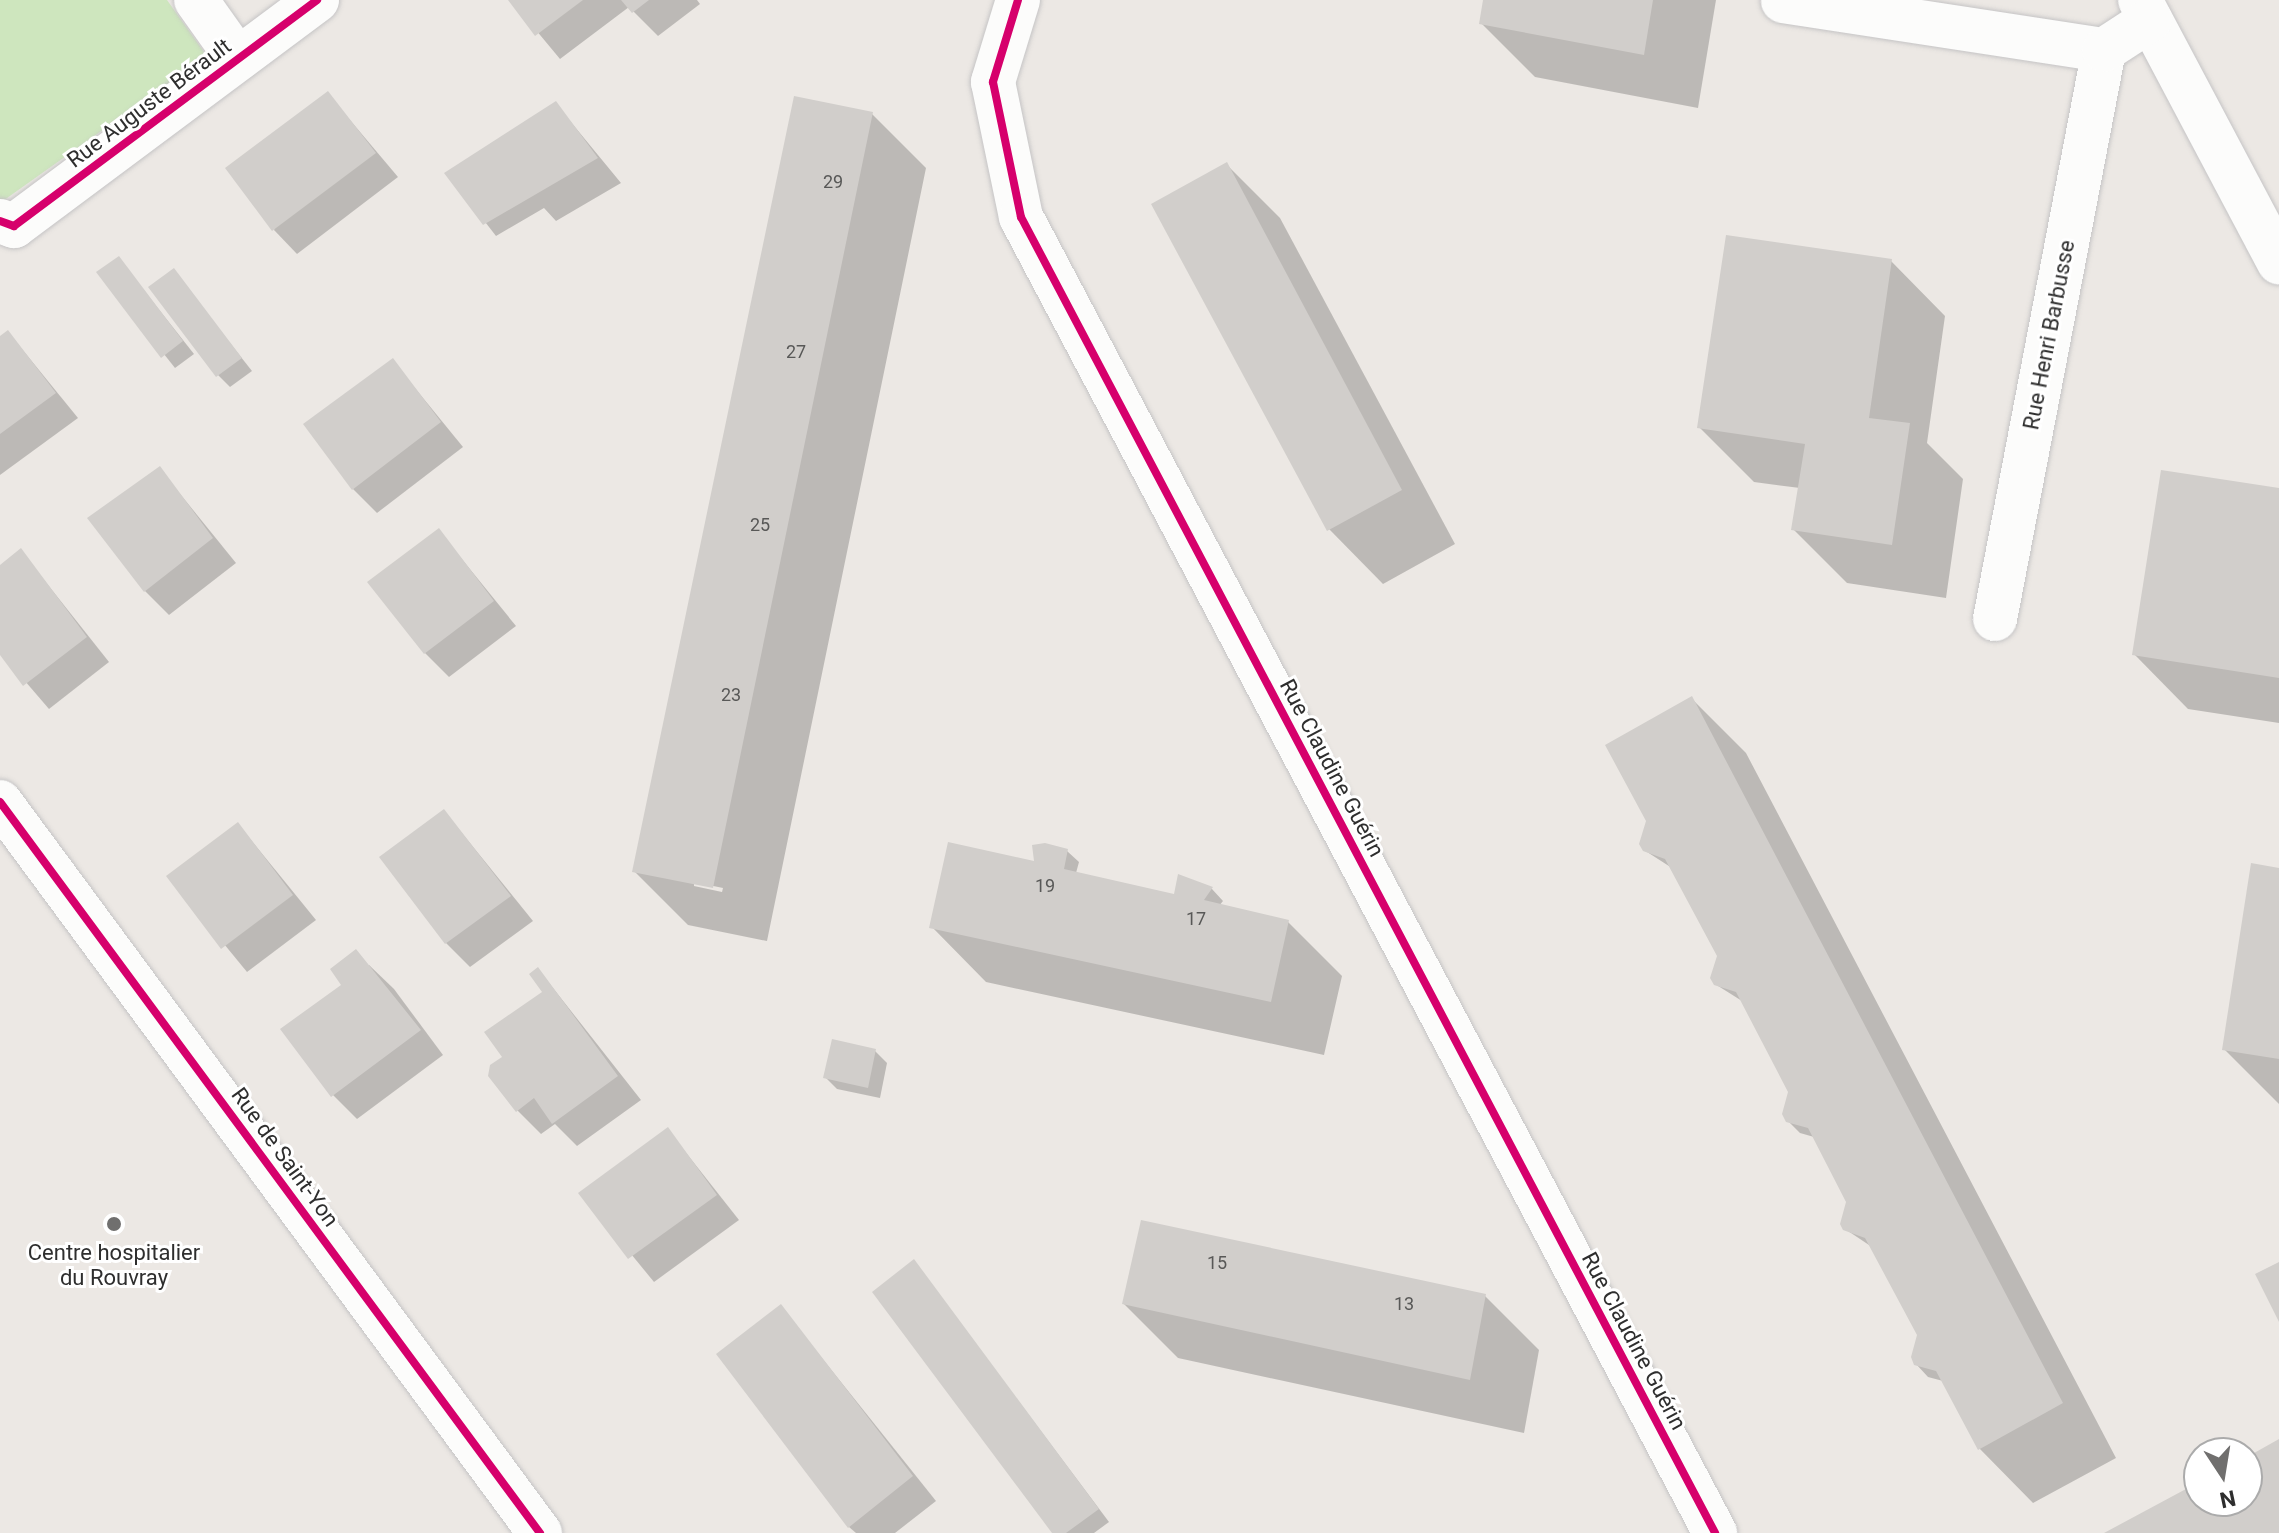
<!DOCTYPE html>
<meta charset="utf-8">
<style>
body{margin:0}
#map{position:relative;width:2279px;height:1533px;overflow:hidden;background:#ece8e4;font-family:Roboto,sans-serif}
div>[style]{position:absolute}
.green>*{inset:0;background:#cee6be}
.shadow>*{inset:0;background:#0003}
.building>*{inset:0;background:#d1cecb}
.roads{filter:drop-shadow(0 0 2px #c5c4c5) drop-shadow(0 0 2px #c5c4c5)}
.minor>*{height:44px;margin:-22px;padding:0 22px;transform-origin:22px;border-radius:22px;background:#fcfcfb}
.cycleway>*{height:8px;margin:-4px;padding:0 4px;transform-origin:4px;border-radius:4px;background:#d6006c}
.dots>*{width:22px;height:22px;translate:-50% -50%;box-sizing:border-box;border:4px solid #fff;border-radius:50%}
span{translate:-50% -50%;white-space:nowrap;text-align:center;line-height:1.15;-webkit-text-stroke:6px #fff;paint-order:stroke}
.number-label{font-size:18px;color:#585857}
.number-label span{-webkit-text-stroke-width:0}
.street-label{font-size:22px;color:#2e2e2e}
.poi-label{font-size:22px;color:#2e2e2e}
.north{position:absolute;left:2183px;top:1437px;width:80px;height:80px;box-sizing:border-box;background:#fff;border:2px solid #ababab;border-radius:50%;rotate:168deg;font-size:22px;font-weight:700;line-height:32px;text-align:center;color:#2e2e2e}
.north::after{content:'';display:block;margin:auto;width:28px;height:36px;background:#706f6e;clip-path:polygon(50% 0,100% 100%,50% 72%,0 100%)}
</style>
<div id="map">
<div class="green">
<i style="clip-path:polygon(0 0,167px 0,207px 56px,0 203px)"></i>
</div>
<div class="shadow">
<i style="clip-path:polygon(511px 0,697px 0,700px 4px,658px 36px,629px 7px,560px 59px)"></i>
<i style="clip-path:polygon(1485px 0,1716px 0,1698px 108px,1535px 77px,1481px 23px)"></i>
<i style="clip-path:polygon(328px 94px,398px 177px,297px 254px,274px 230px)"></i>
<i style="clip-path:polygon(556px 104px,621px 183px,556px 221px,544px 208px,496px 236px,447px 173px)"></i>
<i style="clip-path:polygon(evenodd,872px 114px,926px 168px,767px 941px,688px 925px,634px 871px,872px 114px,694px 882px,723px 888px,722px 892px,694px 886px,694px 882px)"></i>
<i style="clip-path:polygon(1226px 164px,1280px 218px,1455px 544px,1383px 584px,1329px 529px)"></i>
<i style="clip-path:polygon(119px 259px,194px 354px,175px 368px,99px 272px)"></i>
<i style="clip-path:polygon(1891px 261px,1945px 316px,1927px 443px,1963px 479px,1946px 598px,1847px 583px,1793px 529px,1800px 488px,1754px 482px,1699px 427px)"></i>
<i style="clip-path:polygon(173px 271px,252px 371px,230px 387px,218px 375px)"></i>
<i style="clip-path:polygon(8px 332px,78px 418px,0 475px,0 338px)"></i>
<i style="clip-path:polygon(392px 360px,463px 447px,377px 513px,353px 489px)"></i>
<i style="clip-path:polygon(159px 468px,236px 563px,169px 615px,145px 591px)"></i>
<i style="clip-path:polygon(2279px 490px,2279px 723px,2188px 709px,2134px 654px)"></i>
<i style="clip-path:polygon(439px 531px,516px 626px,449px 677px,425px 653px)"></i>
<i style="clip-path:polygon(21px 551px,109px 662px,49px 709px,0 652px,0 567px)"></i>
<i style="clip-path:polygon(1692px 699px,1746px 753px,2116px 1458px,2033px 1503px,1979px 1448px,1943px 1381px,1928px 1377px,1916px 1364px,1919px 1335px,1872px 1247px,1845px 1229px,1852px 1210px,1814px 1137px,1800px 1133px,1788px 1121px,1794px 1101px,1742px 1001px,1715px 984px,1719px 957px,1672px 868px,1644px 850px)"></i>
<i style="clip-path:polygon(444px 811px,533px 921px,470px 967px,446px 943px)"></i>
<i style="clip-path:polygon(238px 824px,316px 920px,247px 972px,169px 877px)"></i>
<i style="clip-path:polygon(1067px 851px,1079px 862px,1076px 873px,1175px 895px,1180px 877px,1212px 889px,1223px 901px,1219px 906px,1288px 922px,1342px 976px,1324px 1055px,986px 982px,932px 927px)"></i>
<i style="clip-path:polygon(2279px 870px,2279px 1104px,2224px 1049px)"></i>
<i style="clip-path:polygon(369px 965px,394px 989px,443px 1055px,357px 1119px,333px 1095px)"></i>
<i style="clip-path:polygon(538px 969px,641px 1100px,577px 1146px,555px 1124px,541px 1134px,517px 1110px,505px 1057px,545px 992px)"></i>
<i style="clip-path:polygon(875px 1051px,887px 1063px,880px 1098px,837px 1089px,825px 1077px)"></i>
<i style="clip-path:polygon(668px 1130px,739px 1220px,654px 1282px,581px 1193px)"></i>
<i style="clip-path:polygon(914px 1262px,1109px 1522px,1094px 1533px,1054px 1533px)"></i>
<i style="clip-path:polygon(1485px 1296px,1539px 1350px,1524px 1433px,1178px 1358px,1124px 1304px)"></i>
<i style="clip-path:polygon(781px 1307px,936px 1501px,895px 1533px,856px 1533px,849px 1527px)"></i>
</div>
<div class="building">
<i style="clip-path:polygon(508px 0,583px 0,535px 36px)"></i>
<i style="clip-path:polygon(621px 0,649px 0,632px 13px)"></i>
<i style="clip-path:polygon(1483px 0,1653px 0,1644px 55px,1479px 24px)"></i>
<i style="clip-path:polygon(328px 91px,376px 153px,272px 231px,225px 168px)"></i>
<i style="clip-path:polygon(794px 96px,873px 112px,713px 888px,632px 872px)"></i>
<i style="clip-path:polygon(556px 101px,598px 158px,483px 225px,444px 173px)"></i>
<i style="clip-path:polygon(1227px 162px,1402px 490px,1327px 531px,1151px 204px)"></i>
<i style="clip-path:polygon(1726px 235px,1892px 259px,1869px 418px,1910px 423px,1892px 545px,1791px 530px,1805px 444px,1697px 428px)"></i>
<i style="clip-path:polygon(119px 256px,183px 341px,161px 358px,96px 272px)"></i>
<i style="clip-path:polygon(174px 268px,242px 358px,216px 377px,148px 287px)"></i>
<i style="clip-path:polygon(8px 330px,56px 393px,0 434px,0 336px)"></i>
<i style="clip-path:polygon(393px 358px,441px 422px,352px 490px,303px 424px)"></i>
<i style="clip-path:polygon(160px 466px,213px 538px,144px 592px,87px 518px)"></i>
<i style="clip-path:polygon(2161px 470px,2279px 488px,2279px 678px,2132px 655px)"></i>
<i style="clip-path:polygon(439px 528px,494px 601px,424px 654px,367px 582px)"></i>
<i style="clip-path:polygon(21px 548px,87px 637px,23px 686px,0 655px,0 565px)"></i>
<i style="clip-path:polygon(1692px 696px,2063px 1403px,1978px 1450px,1936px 1371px,1914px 1365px,1911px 1357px,1917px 1335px,1865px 1238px,1843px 1230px,1840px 1224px,1846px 1202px,1808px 1128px,1786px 1122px,1782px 1114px,1788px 1092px,1736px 992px,1714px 985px,1710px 978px,1717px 956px,1665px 859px,1643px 851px,1639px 844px,1646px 821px,1605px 745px)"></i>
<i style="clip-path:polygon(444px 809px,511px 896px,445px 944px,379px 857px)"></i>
<i style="clip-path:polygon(238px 822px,293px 895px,221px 949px,166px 876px)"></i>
<i style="clip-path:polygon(948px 842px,1034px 861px,1032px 845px,1045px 843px,1068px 849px,1064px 869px,1174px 894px,1178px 874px,1213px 887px,1204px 900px,1289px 920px,1271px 1002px,929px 928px)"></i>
<i style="clip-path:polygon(2251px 863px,2279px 868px,2279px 1059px,2222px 1050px)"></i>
<i style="clip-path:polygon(356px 949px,421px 1030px,331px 1097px,280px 1029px,341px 985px,330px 969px)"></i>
<i style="clip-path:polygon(538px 967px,618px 1076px,552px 1124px,534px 1098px,516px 1112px,488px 1076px,490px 1065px,502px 1057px,484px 1032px,542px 992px,529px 974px)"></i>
<i style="clip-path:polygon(832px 1039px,876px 1049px,868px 1088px,823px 1078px)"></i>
<i style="clip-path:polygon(668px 1127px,717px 1195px,628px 1259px,578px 1193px)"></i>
<i style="clip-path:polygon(1141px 1220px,1486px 1294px,1470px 1380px,1122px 1304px)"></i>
<i style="clip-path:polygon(914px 1259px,1099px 1509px,1066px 1533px,1052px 1533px,872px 1292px)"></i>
<i style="clip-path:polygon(2279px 1262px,2279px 1322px,2255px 1274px)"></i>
<i style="clip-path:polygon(781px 1304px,913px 1476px,848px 1528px,716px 1354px)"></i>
<i style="clip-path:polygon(2279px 1439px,2279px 1533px,2104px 1533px,2199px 1482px,2199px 1501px,2247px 1501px,2247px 1457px)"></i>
</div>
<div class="roads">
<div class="minor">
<i style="left:196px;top:0;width:72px;rotate:54.6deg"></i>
<i style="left:1018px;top:0;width:86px;rotate:107deg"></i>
<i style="left:993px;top:82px;width:138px;rotate:78.3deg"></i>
<i style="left:1021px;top:217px;width:1488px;rotate:62.19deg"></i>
<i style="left:2140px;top:0;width:297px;rotate:62.1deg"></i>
<i style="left:1783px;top:1px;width:325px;rotate:8.7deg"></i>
<i style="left:0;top:221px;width:15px;rotate:20deg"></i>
<i style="left:14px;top:226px;width:378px;rotate:-36.7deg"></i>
<i style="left:1995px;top:619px;width:579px;rotate:-79.16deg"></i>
<i style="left:2104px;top:50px;width:55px;rotate:-33.1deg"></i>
<i style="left:0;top:802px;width:909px;rotate:53.55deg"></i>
</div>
</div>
<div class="cycleway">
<i style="left:1018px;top:0;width:86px;rotate:107deg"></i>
<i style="left:993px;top:82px;width:138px;rotate:78.3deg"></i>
<i style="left:1021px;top:217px;width:1488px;rotate:62.19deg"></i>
<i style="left:0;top:221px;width:15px;rotate:20deg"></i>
<i style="left:14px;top:226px;width:378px;rotate:-36.7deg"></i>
<i style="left:0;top:802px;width:909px;rotate:53.55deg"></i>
</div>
<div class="dots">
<i style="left:114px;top:1224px;background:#706f6e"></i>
</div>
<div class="number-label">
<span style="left:833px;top:182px">29</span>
<span style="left:796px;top:352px">27</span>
<span style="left:760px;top:525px">25</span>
<span style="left:731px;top:695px">23</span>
<span style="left:1045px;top:886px">19</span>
<span style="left:1196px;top:919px">17</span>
<span style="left:1217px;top:1263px">15</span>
<span style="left:1404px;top:1304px">13</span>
</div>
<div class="street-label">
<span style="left:149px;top:103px;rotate:-37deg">Rue Auguste Bérault</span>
<span style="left:2049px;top:335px;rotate:-79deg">Rue Henri Barbusse</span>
<span style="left:1332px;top:768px;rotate:62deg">Rue Claudine Guérin</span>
<span style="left:285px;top:1157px;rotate:54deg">Rue de Saint-Yon</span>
<span style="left:1634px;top:1341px;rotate:62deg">Rue Claudine Guérin</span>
</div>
<div class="poi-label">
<span style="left:114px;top:1265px">Centre hospitalier<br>du Rouvray</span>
</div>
<div class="north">N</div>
</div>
